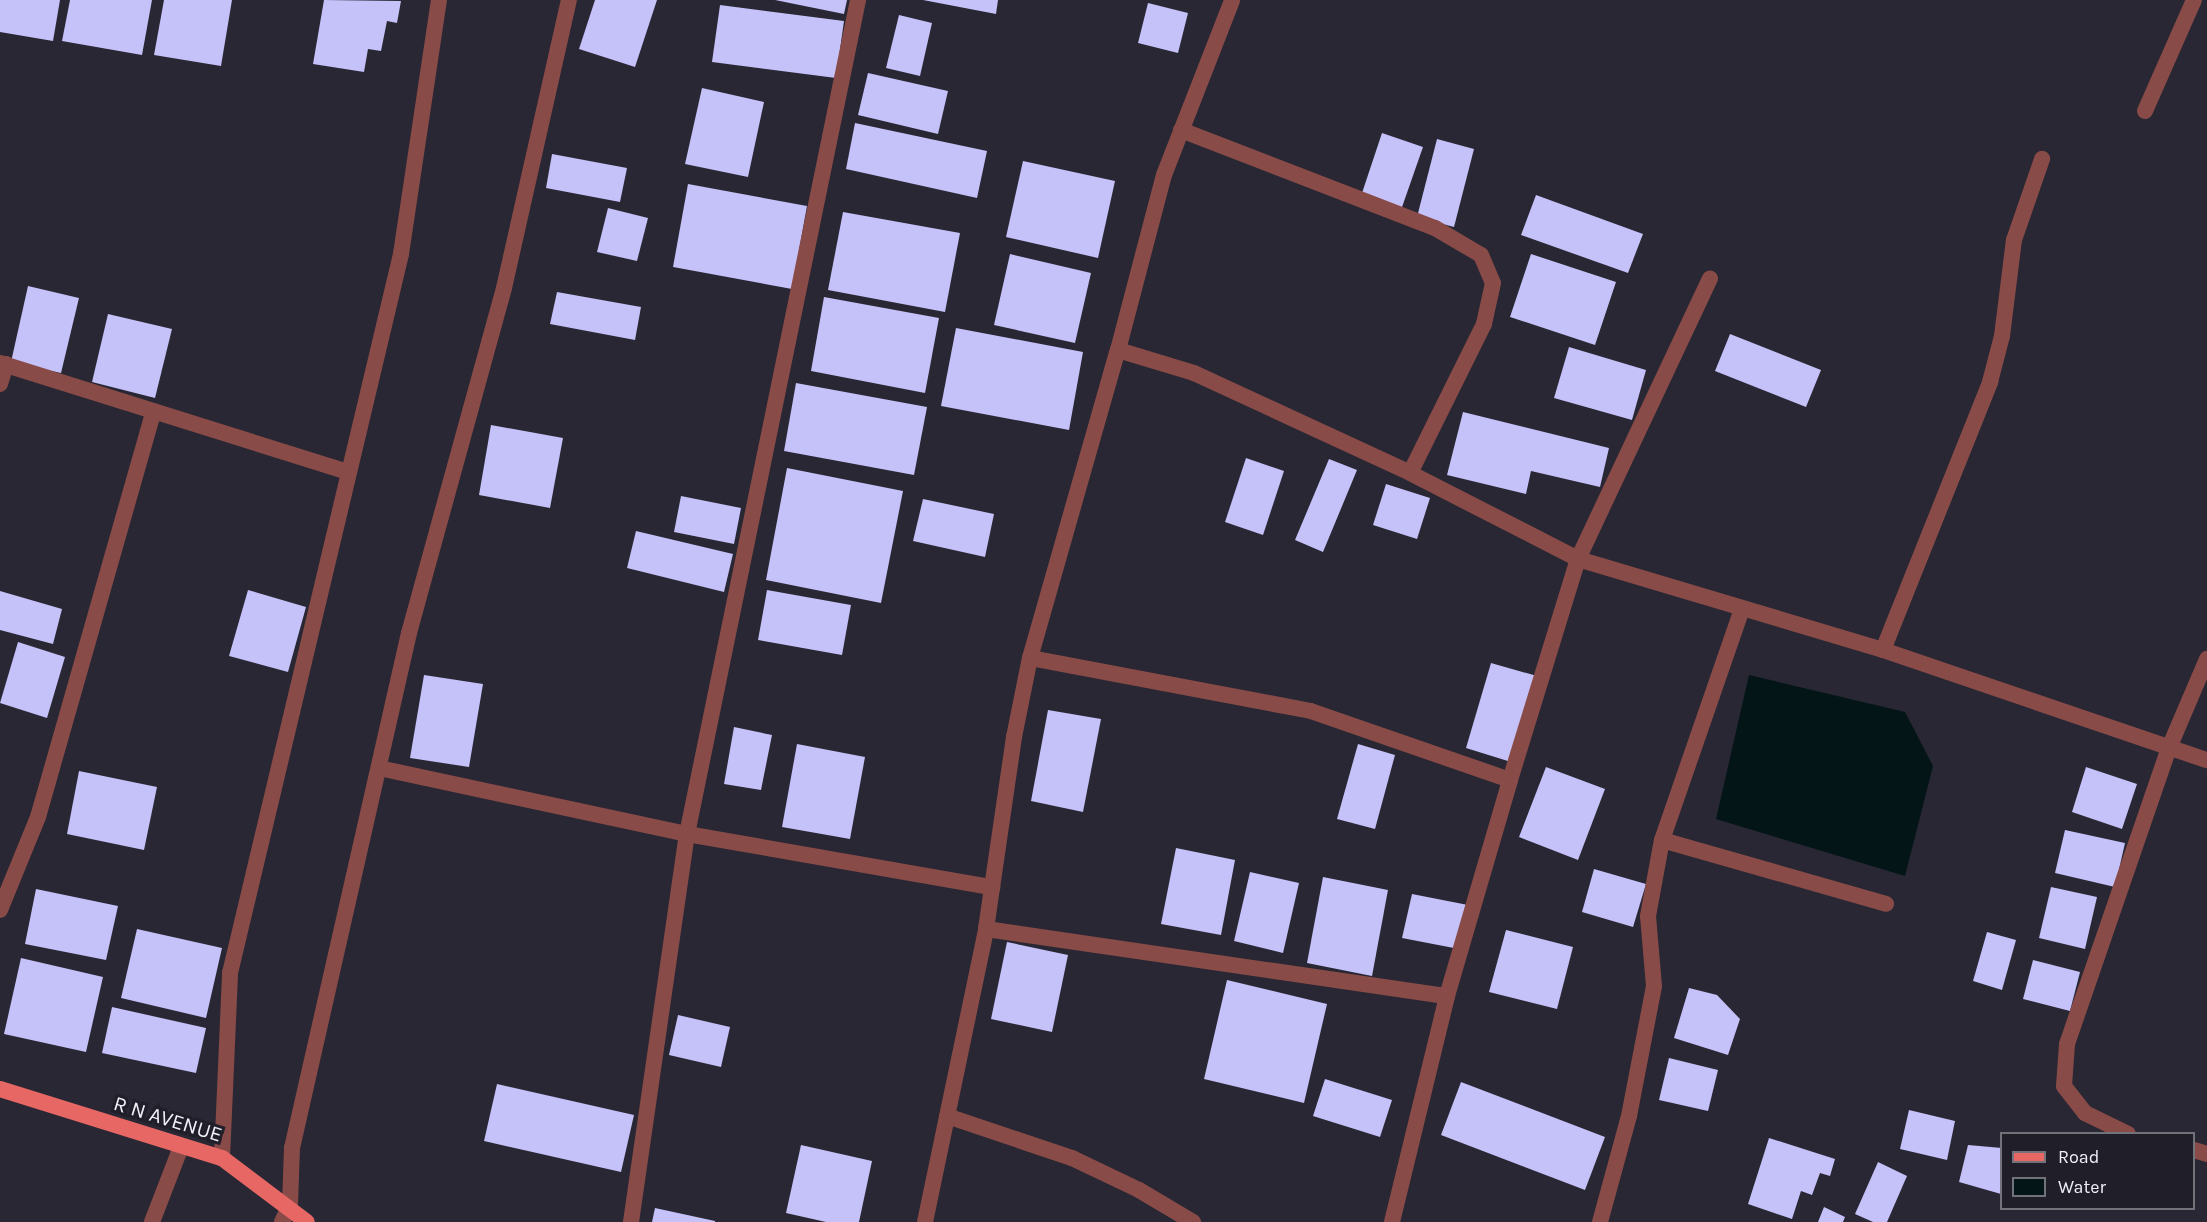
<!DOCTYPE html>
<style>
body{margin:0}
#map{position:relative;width:2207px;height:1222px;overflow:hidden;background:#282733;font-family:Karla,sans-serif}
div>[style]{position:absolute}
.water>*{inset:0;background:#031517}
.building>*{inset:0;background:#c5c1f9}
.minor>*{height:16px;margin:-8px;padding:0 8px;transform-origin:8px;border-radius:8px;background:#894b48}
.tertiary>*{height:16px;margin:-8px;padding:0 8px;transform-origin:8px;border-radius:8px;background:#894b48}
.primary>*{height:16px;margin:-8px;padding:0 8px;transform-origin:8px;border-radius:8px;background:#e76764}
span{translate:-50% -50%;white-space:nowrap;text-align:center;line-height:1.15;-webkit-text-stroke:6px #1f1e29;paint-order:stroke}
.street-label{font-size:21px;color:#efeff7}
.legend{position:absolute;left:2000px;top:1132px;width:195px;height:78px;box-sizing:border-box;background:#1f1e29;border:2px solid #72727b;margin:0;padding:8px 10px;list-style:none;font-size:18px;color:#efeff7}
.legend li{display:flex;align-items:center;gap:12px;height:30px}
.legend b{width:30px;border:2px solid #72727b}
</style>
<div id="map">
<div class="water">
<i style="clip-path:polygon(1749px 675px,1905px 712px,1933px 766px,1905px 876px,1716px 819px)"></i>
</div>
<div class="building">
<i style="clip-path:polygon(0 0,60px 0,53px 41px,0 32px)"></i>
<i style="clip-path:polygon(70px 0,152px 0,142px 55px,62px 41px)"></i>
<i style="clip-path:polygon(164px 0,232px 0,221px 66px,154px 55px)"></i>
<i style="clip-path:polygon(324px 0,401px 1px,397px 23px,387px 21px,381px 51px,368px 49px,364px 72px,313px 64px)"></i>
<i style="clip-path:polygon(595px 0,657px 0,635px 67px,579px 49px)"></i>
<i style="clip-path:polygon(775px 0,847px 0,844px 14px)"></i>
<i style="clip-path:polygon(923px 0,998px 0,996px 14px)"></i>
<i style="clip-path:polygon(1148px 3px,1188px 13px,1178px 53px,1138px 43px)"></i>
<i style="clip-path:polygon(720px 5px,844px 21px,836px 78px,712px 62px)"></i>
<i style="clip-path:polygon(899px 15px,932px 23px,920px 76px,886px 68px)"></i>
<i style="clip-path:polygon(868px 73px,948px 91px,938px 134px,858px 115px)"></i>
<i style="clip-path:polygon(702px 88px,764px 102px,748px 177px,685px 164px)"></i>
<i style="clip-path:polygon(855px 123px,987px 151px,977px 198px,846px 169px)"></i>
<i style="clip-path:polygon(1382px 133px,1423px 147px,1401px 210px,1361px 196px)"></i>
<i style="clip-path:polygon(1437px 139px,1474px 149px,1454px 227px,1417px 217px)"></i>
<i style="clip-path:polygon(552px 154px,627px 168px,620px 202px,546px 188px)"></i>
<i style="clip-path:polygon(1023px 161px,1115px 181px,1098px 258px,1006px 237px)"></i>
<i style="clip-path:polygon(688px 184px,807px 206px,792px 289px,673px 267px)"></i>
<i style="clip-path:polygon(1536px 195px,1643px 234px,1628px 273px,1521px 235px)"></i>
<i style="clip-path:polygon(608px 208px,648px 218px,637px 261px,597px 252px)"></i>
<i style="clip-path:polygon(843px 212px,960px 233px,945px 312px,828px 290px)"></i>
<i style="clip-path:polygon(1010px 254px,1091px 273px,1075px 343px,994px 325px)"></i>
<i style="clip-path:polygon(1531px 254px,1616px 282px,1595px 345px,1510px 317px)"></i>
<i style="clip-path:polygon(28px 286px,79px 298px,61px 373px,11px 362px)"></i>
<i style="clip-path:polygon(557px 292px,641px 307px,635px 340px,550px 324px)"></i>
<i style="clip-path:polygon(824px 297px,939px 318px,925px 393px,811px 371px)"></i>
<i style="clip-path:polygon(108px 314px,172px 329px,155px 398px,92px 382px)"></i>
<i style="clip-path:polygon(956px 328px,1083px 352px,1069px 430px,941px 406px)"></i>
<i style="clip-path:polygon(1730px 334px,1821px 370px,1806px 407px,1715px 371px)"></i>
<i style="clip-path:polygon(1569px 347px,1646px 370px,1632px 420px,1554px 398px)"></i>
<i style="clip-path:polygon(796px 383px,927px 407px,914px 475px,784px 451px)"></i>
<i style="clip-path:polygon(1463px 412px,1609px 448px,1600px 487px,1531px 471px,1526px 494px,1447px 475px)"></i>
<i style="clip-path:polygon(491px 425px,563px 438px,550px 508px,479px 495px)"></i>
<i style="clip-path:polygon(1246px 458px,1284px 471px,1263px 535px,1225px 522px)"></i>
<i style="clip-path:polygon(1329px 459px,1357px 470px,1323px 552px,1295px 540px)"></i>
<i style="clip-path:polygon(787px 468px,903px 491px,881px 603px,766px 580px)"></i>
<i style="clip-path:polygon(1386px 484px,1430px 498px,1417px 539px,1373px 525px)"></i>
<i style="clip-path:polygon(681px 496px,741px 508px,734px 544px,674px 532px)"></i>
<i style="clip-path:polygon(923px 499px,994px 514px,985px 557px,913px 541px)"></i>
<i style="clip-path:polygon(636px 531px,733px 554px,724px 592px,627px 568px)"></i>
<i style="clip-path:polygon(248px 590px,306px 607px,288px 672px,229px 656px)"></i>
<i style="clip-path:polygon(767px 590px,851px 605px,842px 655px,758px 640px)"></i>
<i style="clip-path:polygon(0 591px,62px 609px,53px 644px,0 630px)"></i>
<i style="clip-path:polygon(18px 642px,65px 657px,47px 718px,0 703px)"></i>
<i style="clip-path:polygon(1491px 663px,1537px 676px,1511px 762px,1466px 748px)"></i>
<i style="clip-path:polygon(424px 675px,483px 684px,469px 767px,410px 758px)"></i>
<i style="clip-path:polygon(1048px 710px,1101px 719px,1083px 812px,1031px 801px)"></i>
<i style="clip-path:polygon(734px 727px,772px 735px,761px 790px,724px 784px)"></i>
<i style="clip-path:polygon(797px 744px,865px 757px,850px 839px,782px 827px)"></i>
<i style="clip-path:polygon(1358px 744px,1395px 755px,1375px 829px,1337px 819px)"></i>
<i style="clip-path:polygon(1546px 767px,1605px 789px,1578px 860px,1519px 837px)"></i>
<i style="clip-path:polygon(2086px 767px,2137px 784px,2122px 829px,2072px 812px)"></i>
<i style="clip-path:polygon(79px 771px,157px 787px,144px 850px,67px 834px)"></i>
<i style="clip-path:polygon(2065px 830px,2125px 843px,2115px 887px,2055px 873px)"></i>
<i style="clip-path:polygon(1176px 848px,1235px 860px,1221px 935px,1161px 924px)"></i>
<i style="clip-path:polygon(1594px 869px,1646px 884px,1633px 927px,1582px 912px)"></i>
<i style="clip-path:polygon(1250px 872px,1299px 883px,1283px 953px,1234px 941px)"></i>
<i style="clip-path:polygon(1323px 877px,1388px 890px,1372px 976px,1307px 963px)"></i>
<i style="clip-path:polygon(2051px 887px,2097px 897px,2085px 949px,2039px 938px)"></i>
<i style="clip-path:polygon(36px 889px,118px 906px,106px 960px,25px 944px)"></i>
<i style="clip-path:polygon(1412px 894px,1468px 905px,1459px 949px,1402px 938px)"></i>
<i style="clip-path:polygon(137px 929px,222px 948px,206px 1018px,121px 998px)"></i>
<i style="clip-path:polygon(1506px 930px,1573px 947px,1557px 1009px,1489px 992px)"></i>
<i style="clip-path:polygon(1987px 932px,2016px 940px,2002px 990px,1973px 981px)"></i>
<i style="clip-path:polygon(1007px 942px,1068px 955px,1052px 1032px,991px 1019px)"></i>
<i style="clip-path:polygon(21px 958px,103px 977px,86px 1052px,4px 1034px)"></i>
<i style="clip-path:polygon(2033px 960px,2080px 972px,2070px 1011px,2023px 999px)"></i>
<i style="clip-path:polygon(1227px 980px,1327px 1004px,1304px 1103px,1204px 1079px)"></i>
<i style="clip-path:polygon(1689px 988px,1717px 995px,1740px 1019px,1728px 1055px,1674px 1038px)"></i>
<i style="clip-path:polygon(112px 1007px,206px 1028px,196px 1073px,102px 1053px)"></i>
<i style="clip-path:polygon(678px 1015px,730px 1027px,721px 1067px,669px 1055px)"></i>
<i style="clip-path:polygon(1669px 1058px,1718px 1070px,1708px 1111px,1659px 1100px)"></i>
<i style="clip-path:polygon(1325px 1079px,1392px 1100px,1380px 1137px,1313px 1116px)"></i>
<i style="clip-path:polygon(1461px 1082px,1605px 1137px,1585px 1190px,1441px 1135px)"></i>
<i style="clip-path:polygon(497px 1084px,634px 1115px,621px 1172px,484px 1141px)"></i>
<i style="clip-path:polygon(1909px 1110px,1955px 1121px,1947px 1160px,1900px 1149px)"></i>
<i style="clip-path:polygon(1769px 1138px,1835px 1159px,1830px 1176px,1820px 1173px,1812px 1195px,1801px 1191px,1792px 1219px,1748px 1204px)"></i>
<i style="clip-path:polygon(801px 1145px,872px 1161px,859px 1222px,826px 1222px,786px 1213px)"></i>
<i style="clip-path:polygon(1968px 1145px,2002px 1148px,2001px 1194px,1959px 1182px)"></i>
<i style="clip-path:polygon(1878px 1162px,1907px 1176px,1887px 1222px,1873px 1222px,1855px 1214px)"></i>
<i style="clip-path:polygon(1824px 1207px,1845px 1217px,1843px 1222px,1818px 1222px)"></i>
<i style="clip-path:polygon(655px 1208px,715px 1221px,715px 1222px,652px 1222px)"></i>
</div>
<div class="minor">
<i style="left:2145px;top:111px;width:121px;rotate:-66.2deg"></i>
<i style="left:1181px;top:130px;width:272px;rotate:21.1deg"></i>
<i style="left:1435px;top:228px;width:53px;rotate:30.4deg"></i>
<i style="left:1481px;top:255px;width:30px;rotate:67deg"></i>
<i style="left:1493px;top:283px;width:42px;rotate:102.4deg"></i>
<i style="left:1484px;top:324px;width:166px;rotate:116.4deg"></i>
<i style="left:1118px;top:350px;width:181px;rotate:-75.3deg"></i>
<i style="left:1164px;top:175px;width:187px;rotate:-68.7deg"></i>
<i style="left:0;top:363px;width:365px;rotate:17.4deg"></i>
<i style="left:0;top:384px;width:21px;rotate:-73deg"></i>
<i style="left:1883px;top:650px;width:289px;rotate:-68.2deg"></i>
<i style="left:1990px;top:382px;width:48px;rotate:-75.4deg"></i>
<i style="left:2002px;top:336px;width:97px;rotate:-82.9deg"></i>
<i style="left:2014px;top:240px;width:86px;rotate:-70.9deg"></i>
<i style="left:379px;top:768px;width:315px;rotate:12.1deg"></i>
<i style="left:687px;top:834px;width:310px;rotate:9.9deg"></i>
<i style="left:1510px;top:780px;width:231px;rotate:-72.9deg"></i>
<i style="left:1578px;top:559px;width:310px;rotate:-64.8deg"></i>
<i style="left:1662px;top:840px;width:233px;rotate:15.9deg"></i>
<i style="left:0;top:910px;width:100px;rotate:-67.8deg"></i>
<i style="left:38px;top:817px;width:421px;rotate:-74.1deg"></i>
<i style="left:986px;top:929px;width:466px;rotate:8.3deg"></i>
<i style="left:1447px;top:996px;width:225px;rotate:-73.7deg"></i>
<i style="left:1510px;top:780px;width:211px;rotate:-160.9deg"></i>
<i style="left:1311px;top:711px;width:286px;rotate:-169.3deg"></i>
<i style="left:947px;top:1116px;width:132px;rotate:18.6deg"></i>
<i style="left:1072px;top:1158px;width:74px;rotate:25.5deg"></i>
<i style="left:1139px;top:1190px;width:63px;rotate:30.7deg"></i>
<i style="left:2128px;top:1134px;width:48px;rotate:-154deg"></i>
<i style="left:2085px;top:1113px;width:34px;rotate:-128deg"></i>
<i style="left:2064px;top:1086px;width:42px;rotate:-85.9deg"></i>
<i style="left:2067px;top:1044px;width:313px;rotate:-71deg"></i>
<i style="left:2169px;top:748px;width:97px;rotate:-66.9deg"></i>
<i style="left:2194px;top:1150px;width:14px;rotate:17deg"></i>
<i style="left:222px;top:1158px;width:185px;rotate:-87.5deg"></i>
<i style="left:230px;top:973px;width:739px;rotate:-76.62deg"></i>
<i style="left:401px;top:254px;width:257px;rotate:-81.5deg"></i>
<i style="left:152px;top:1222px;width:80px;rotate:-68.9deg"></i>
<i style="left:631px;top:1222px;width:392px;rotate:-81.8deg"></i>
<i style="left:687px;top:834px;width:851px;rotate:-78.41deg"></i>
<i style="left:925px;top:1222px;width:299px;rotate:-78.2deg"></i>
<i style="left:986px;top:929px;width:194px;rotate:-81.7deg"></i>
<i style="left:1014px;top:737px;width:81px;rotate:-78.6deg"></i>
<i style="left:1030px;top:658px;width:320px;rotate:-74.1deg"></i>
<i style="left:1118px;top:350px;width:79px;rotate:16.8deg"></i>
<i style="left:1194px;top:373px;width:238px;rotate:24.8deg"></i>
<i style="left:1410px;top:473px;width:189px;rotate:27.1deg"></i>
<i style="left:1578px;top:559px;width:318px;rotate:16.6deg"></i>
<i style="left:1883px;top:650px;width:342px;rotate:18.8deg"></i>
<i style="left:1392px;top:1222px;width:233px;rotate:-76.3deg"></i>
<i style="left:1600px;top:1222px;width:110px;rotate:-74.7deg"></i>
<i style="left:1629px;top:1116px;width:132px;rotate:-79.1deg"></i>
<i style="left:1654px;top:986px;width:70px;rotate:-94.9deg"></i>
<i style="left:1648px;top:916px;width:77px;rotate:-79.6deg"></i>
<i style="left:1662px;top:840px;width:244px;rotate:-70.9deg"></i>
</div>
<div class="tertiary">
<i style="left:282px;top:1222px;width:19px;rotate:-65deg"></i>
<i style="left:290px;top:1205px;width:57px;rotate:-88deg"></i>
<i style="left:292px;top:1148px;width:528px;rotate:-77.2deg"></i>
<i style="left:409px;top:633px;width:358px;rotate:-74.6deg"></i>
<i style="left:504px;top:288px;width:295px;rotate:-77.3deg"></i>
</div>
<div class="primary">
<i style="left:0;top:1089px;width:232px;rotate:17.3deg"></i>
<i style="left:222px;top:1158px;width:106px;rotate:37deg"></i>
</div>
<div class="street-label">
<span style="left:168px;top:1119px;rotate:17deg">R N AVENUE</span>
</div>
<ul class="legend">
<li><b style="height:8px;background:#e76764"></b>Road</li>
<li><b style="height:16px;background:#031517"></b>Water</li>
</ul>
</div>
